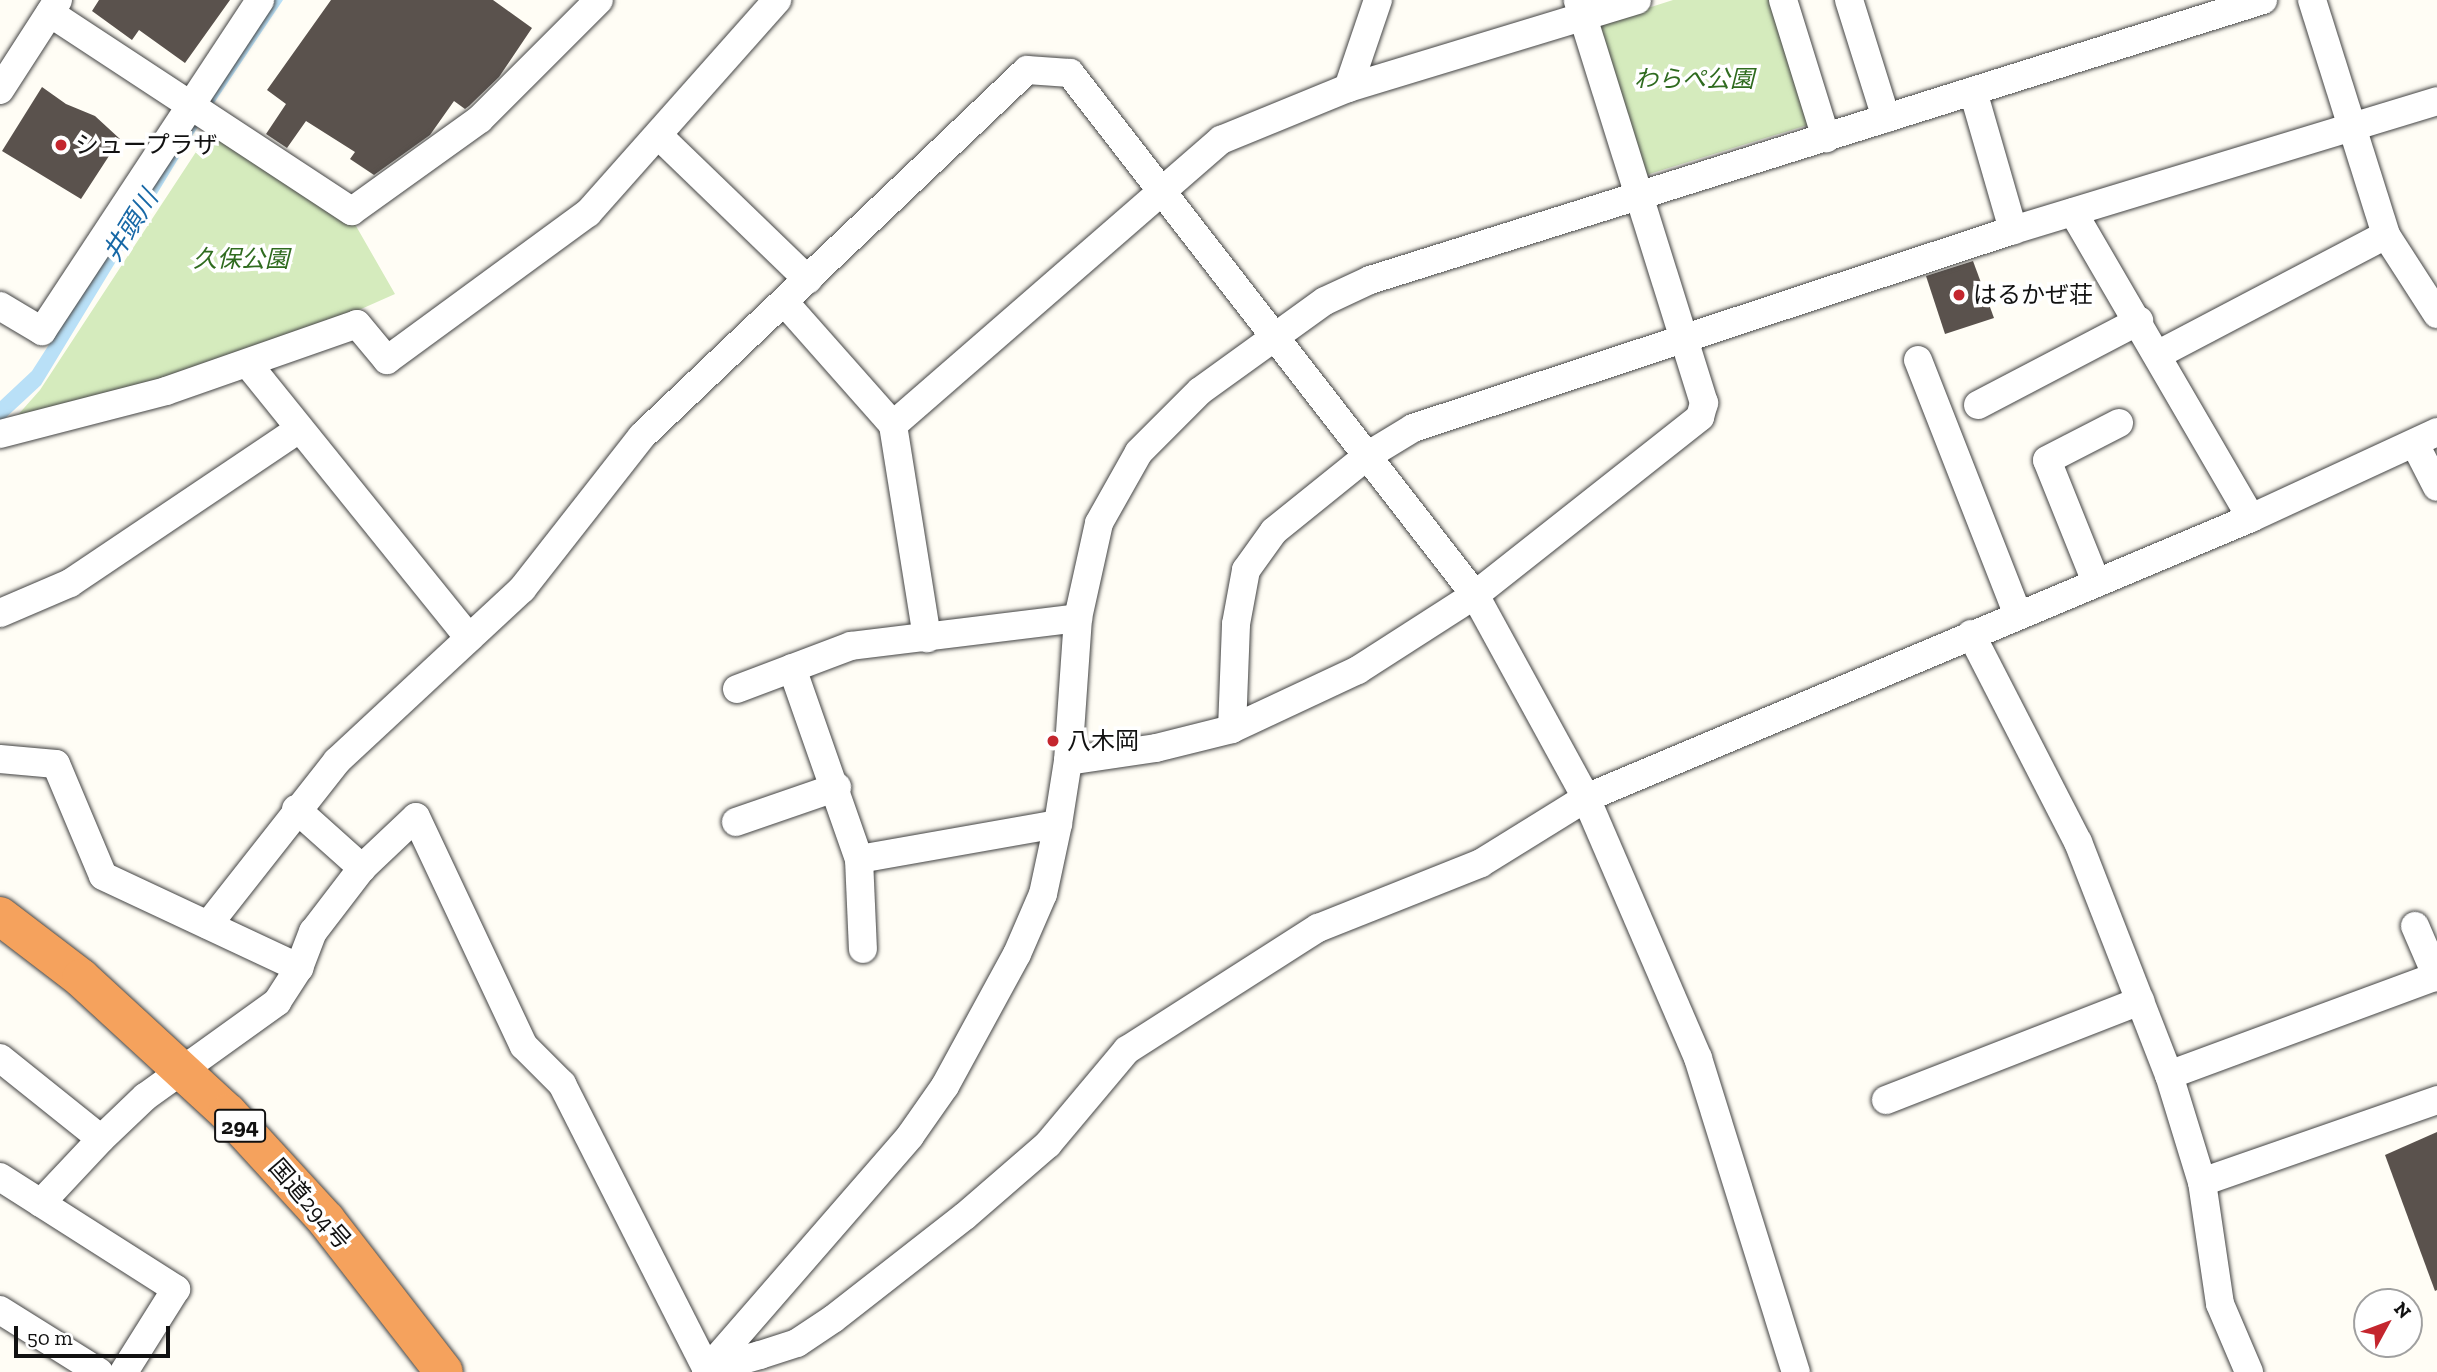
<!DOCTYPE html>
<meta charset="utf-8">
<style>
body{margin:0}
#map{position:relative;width:2437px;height:1372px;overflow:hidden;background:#fffdf5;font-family:"Zilla Slab","Noto Sans JP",serif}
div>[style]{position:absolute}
.green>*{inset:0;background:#d5ebbd}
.water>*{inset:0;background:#b9e0f7}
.building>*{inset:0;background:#5a524d}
.roads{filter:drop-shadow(0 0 2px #444) drop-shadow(0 0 2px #444)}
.minor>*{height:28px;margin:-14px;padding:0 14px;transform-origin:14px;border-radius:14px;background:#fff}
.highway>*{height:38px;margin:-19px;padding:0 19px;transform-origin:19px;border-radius:19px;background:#f5a25d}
.dots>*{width:19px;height:19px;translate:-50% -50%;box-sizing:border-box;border:4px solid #fff;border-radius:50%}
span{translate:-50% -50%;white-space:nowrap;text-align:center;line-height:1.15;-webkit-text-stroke:7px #fff;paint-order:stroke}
.shield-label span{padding:2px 5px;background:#fff;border:2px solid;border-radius:5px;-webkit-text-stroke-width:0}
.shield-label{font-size:23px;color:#111;font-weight:700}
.park-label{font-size:24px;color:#2f6b1f;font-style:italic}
.poi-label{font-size:24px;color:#111}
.left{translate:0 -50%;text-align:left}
.street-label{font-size:24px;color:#111}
.water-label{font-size:26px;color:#1768a6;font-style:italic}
.north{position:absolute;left:2353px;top:1288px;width:70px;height:70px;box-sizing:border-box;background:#fff;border:2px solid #a0a0a0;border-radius:50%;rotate:49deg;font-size:19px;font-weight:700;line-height:28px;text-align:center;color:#111}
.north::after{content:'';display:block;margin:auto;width:24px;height:32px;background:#c4262e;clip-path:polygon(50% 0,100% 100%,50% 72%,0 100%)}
.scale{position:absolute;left:14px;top:1326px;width:156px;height:32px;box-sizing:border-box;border:4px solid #111;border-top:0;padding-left:9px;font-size:21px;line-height:24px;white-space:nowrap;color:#111;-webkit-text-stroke:5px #fff;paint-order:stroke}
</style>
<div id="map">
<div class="green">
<i style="clip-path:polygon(1673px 0,1771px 0,1811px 124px,1643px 176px,1595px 25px)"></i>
<i style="clip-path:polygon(211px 129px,352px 219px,395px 294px,165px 396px,16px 417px,40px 390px)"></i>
</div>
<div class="water">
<i style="clip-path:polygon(270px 0,283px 0,192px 136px,41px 385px,0 423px,0 401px,32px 371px)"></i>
</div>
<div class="building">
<i style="clip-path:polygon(99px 0,230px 0,185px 63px,139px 30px,132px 40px,92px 11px)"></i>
<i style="clip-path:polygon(331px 0,493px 0,532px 28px,499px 77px,469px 106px,465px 109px,454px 101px,430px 135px,374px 175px,350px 159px,355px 152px,306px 121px,287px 148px,266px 134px,286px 104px,267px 90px)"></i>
<i style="clip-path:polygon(42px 87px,66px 104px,95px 116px,120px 139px,81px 199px,2px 151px)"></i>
<i style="clip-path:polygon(1973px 261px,1994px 318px,1945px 334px,1926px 276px)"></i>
<i style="clip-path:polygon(2437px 1132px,2437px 1290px,2435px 1291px,2385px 1155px)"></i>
</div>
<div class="roads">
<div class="minor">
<i style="left:1783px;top:0;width:145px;rotate:72.7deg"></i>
<i style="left:1849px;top:0;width:124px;rotate:72.6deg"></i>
<i style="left:2312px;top:0;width:246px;rotate:72.5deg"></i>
<i style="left:2386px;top:235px;width:94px;rotate:57.2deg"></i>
<i style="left:50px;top:13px;width:361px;rotate:33.3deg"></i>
<i style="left:352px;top:211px;width:158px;rotate:-35.7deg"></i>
<i style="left:480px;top:119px;width:168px;rotate:-45deg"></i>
<i style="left:1348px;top:88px;width:93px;rotate:-71.2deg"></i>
<i style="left:0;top:90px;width:107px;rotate:-57.2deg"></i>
<i style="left:1973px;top:91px;width:145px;rotate:73.9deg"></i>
<i style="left:659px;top:136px;width:207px;rotate:44deg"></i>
<i style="left:2073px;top:212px;width:354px;rotate:59.8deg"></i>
<i style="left:786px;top:304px;width:162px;rotate:48.5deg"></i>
<i style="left:893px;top:425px;width:216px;rotate:80.9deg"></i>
<i style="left:0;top:306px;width:49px;rotate:30.8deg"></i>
<i style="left:42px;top:331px;width:396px;rotate:-56.6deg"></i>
<i style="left:2159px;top:354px;width:256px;rotate:-27.7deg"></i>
<i style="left:1918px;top:360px;width:274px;rotate:68.6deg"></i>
<i style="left:248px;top:364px;width:352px;rotate:51.1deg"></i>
<i style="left:1978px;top:405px;width:182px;rotate:-27.6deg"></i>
<i style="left:893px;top:425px;width:435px;rotate:-41deg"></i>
<i style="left:1221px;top:140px;width:137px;rotate:-22.3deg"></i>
<i style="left:1348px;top:88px;width:302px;rotate:-16.9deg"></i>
<i style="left:0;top:434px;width:171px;rotate:-14.5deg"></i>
<i style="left:166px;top:391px;width:202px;rotate:-19.3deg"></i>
<i style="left:357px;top:324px;width:47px;rotate:50.2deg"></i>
<i style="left:387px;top:360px;width:249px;rotate:-36.2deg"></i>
<i style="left:588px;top:213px;width:285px;rotate:-48.4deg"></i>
<i style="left:2415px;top:444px;width:48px;rotate:62.9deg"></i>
<i style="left:2096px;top:582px;width:131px;rotate:-111.9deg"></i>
<i style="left:2047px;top:460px;width:81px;rotate:-27.2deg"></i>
<i style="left:0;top:613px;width:76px;rotate:-23.2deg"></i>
<i style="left:70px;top:583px;width:276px;rotate:-33.9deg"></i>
<i style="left:1971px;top:634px;width:234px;rotate:62.8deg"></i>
<i style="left:2078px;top:842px;width:250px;rotate:68.7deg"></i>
<i style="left:2169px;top:1075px;width:112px;rotate:72.9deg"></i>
<i style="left:2202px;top:1182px;width:123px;rotate:81.6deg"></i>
<i style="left:2220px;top:1304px;width:74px;rotate:66.9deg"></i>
<i style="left:792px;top:668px;width:202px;rotate:70.7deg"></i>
<i style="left:859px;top:859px;width:202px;rotate:-10deg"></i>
<i style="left:737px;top:689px;width:122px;rotate:-20.7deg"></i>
<i style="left:851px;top:646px;width:229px;rotate:-7deg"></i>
<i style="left:1232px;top:729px;width:105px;rotate:-87.8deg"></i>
<i style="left:1236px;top:624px;width:55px;rotate:-79.5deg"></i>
<i style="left:1246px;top:570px;width:48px;rotate:-54.3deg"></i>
<i style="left:1274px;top:531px;width:119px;rotate:-38.9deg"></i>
<i style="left:1367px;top:456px;width:54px;rotate:-31.3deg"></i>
<i style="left:1413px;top:428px;width:632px;rotate:-18.26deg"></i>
<i style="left:2013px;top:230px;width:443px;rotate:-16.9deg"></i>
<i style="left:0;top:759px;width:56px;rotate:5.1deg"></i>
<i style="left:56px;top:764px;width:121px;rotate:67.2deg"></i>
<i style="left:103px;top:876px;width:217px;rotate:25.1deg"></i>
<i style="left:1068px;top:761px;width:89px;rotate:-8.4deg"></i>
<i style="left:1156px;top:748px;width:78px;rotate:-14deg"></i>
<i style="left:1232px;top:729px;width:139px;rotate:-25.1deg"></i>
<i style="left:1358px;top:670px;width:139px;rotate:-32.7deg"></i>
<i style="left:1475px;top:595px;width:287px;rotate:-38.3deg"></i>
<i style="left:1700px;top:417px;width:15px;rotate:-74deg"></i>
<i style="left:1704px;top:403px;width:422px;rotate:-107.4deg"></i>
<i style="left:296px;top:809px;width:89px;rotate:41.8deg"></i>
<i style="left:736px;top:822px;width:107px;rotate:-19.1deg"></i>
<i style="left:859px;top:859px;width:90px;rotate:87.5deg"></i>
<i style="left:208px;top:925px;width:209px;rotate:-51.8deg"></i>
<i style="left:337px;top:761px;width:253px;rotate:-42.9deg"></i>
<i style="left:522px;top:589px;width:194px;rotate:-51.9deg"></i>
<i style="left:642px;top:436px;width:531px;rotate:-43.55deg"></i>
<i style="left:1027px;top:70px;width:43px;rotate:4deg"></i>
<i style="left:1070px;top:73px;width:661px;rotate:52.19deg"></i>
<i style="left:1475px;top:595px;width:231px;rotate:61.3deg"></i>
<i style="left:1586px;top:798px;width:283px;rotate:66.7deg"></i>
<i style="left:1698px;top:1058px;width:329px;rotate:72.7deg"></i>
<i style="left:2415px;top:926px;width:56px;rotate:66.7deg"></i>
<i style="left:0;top:1058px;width:129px;rotate:38.7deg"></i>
<i style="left:101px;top:1139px;width:88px;rotate:133.2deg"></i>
<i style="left:2169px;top:1075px;width:286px;rotate:-20.3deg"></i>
<i style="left:1886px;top:1100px;width:273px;rotate:-21.3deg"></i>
<i style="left:101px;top:1139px;width:61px;rotate:-43.7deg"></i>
<i style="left:145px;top:1097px;width:163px;rotate:-35.7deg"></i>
<i style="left:277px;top:1002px;width:40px;rotate:-57.1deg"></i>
<i style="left:299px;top:968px;width:39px;rotate:-69deg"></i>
<i style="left:313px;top:932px;width:81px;rotate:-52.6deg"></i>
<i style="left:362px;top:868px;width:74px;rotate:-43.4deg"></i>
<i style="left:416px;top:817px;width:253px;rotate:64.8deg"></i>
<i style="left:524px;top:1046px;width:54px;rotate:45deg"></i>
<i style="left:562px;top:1084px;width:321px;rotate:63.1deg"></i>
<i style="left:707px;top:1370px;width:55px;rotate:-15.8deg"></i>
<i style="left:760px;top:1355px;width:39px;rotate:-18deg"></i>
<i style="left:797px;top:1343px;width:43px;rotate:-33.7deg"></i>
<i style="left:833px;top:1319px;width:167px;rotate:-38deg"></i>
<i style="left:965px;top:1216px;width:110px;rotate:-40.9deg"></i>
<i style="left:1048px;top:1144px;width:123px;rotate:-50deg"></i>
<i style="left:1127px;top:1050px;width:227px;rotate:-32.6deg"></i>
<i style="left:1318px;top:928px;width:175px;rotate:-21.7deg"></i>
<i style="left:1481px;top:863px;width:123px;rotate:-31.8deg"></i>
<i style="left:1586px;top:798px;width:722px;rotate:-22.83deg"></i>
<i style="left:2251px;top:518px;width:205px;rotate:-24.8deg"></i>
<i style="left:0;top:1177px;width:209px;rotate:32.5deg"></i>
<i style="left:176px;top:1289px;width:98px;rotate:122.1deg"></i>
<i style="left:2202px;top:1182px;width:249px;rotate:-19.2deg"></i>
<i style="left:0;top:1310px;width:117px;rotate:32.1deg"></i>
<i style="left:706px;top:1371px;width:311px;rotate:-49deg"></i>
<i style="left:910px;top:1136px;width:61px;rotate:-55deg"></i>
<i style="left:945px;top:1086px;width:150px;rotate:-61.4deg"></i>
<i style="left:1017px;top:954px;width:65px;rotate:-66.6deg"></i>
<i style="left:1043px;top:894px;width:72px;rotate:-77.9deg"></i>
<i style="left:1058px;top:824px;width:64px;rotate:-81deg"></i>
<i style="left:1068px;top:761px;width:143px;rotate:-86deg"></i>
<i style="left:1078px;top:618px;width:97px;rotate:-77.5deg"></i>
<i style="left:1099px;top:523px;width:81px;rotate:-60.6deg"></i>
<i style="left:1139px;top:452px;width:86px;rotate:-45deg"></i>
<i style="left:1200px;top:391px;width:154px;rotate:-35.8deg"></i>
<i style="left:1325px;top:301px;width:50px;rotate:-25deg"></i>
<i style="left:1370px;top:280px;width:936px;rotate:-17.41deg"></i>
</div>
<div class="highway">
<i style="left:0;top:916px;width:102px;rotate:37.4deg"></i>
<i style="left:81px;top:978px;width:200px;rotate:42.6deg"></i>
<i style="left:228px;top:1113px;width:145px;rotate:47.5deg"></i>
<i style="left:326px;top:1220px;width:192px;rotate:52.2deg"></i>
</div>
</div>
<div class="dots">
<i style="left:61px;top:145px;background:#c4262e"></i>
<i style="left:1959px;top:295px;background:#c4262e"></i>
<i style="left:1053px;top:741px;background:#c4262e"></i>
</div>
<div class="shield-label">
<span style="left:240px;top:1126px">294</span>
</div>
<div class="park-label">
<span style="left:1694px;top:79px">わらぺ公園</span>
<span style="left:241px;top:259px">久保公園</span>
</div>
<div class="poi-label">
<span class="left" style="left:75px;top:145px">シュープラザ</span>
<span class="left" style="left:1973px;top:295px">はるかぜ荘</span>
<span class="left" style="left:1067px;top:741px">八木岡</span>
</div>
<div class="street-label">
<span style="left:310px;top:1204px;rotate:49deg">国道294号</span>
</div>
<div class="water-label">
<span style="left:131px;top:226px;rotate:-58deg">井頭川</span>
</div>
<div class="north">N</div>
<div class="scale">50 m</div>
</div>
